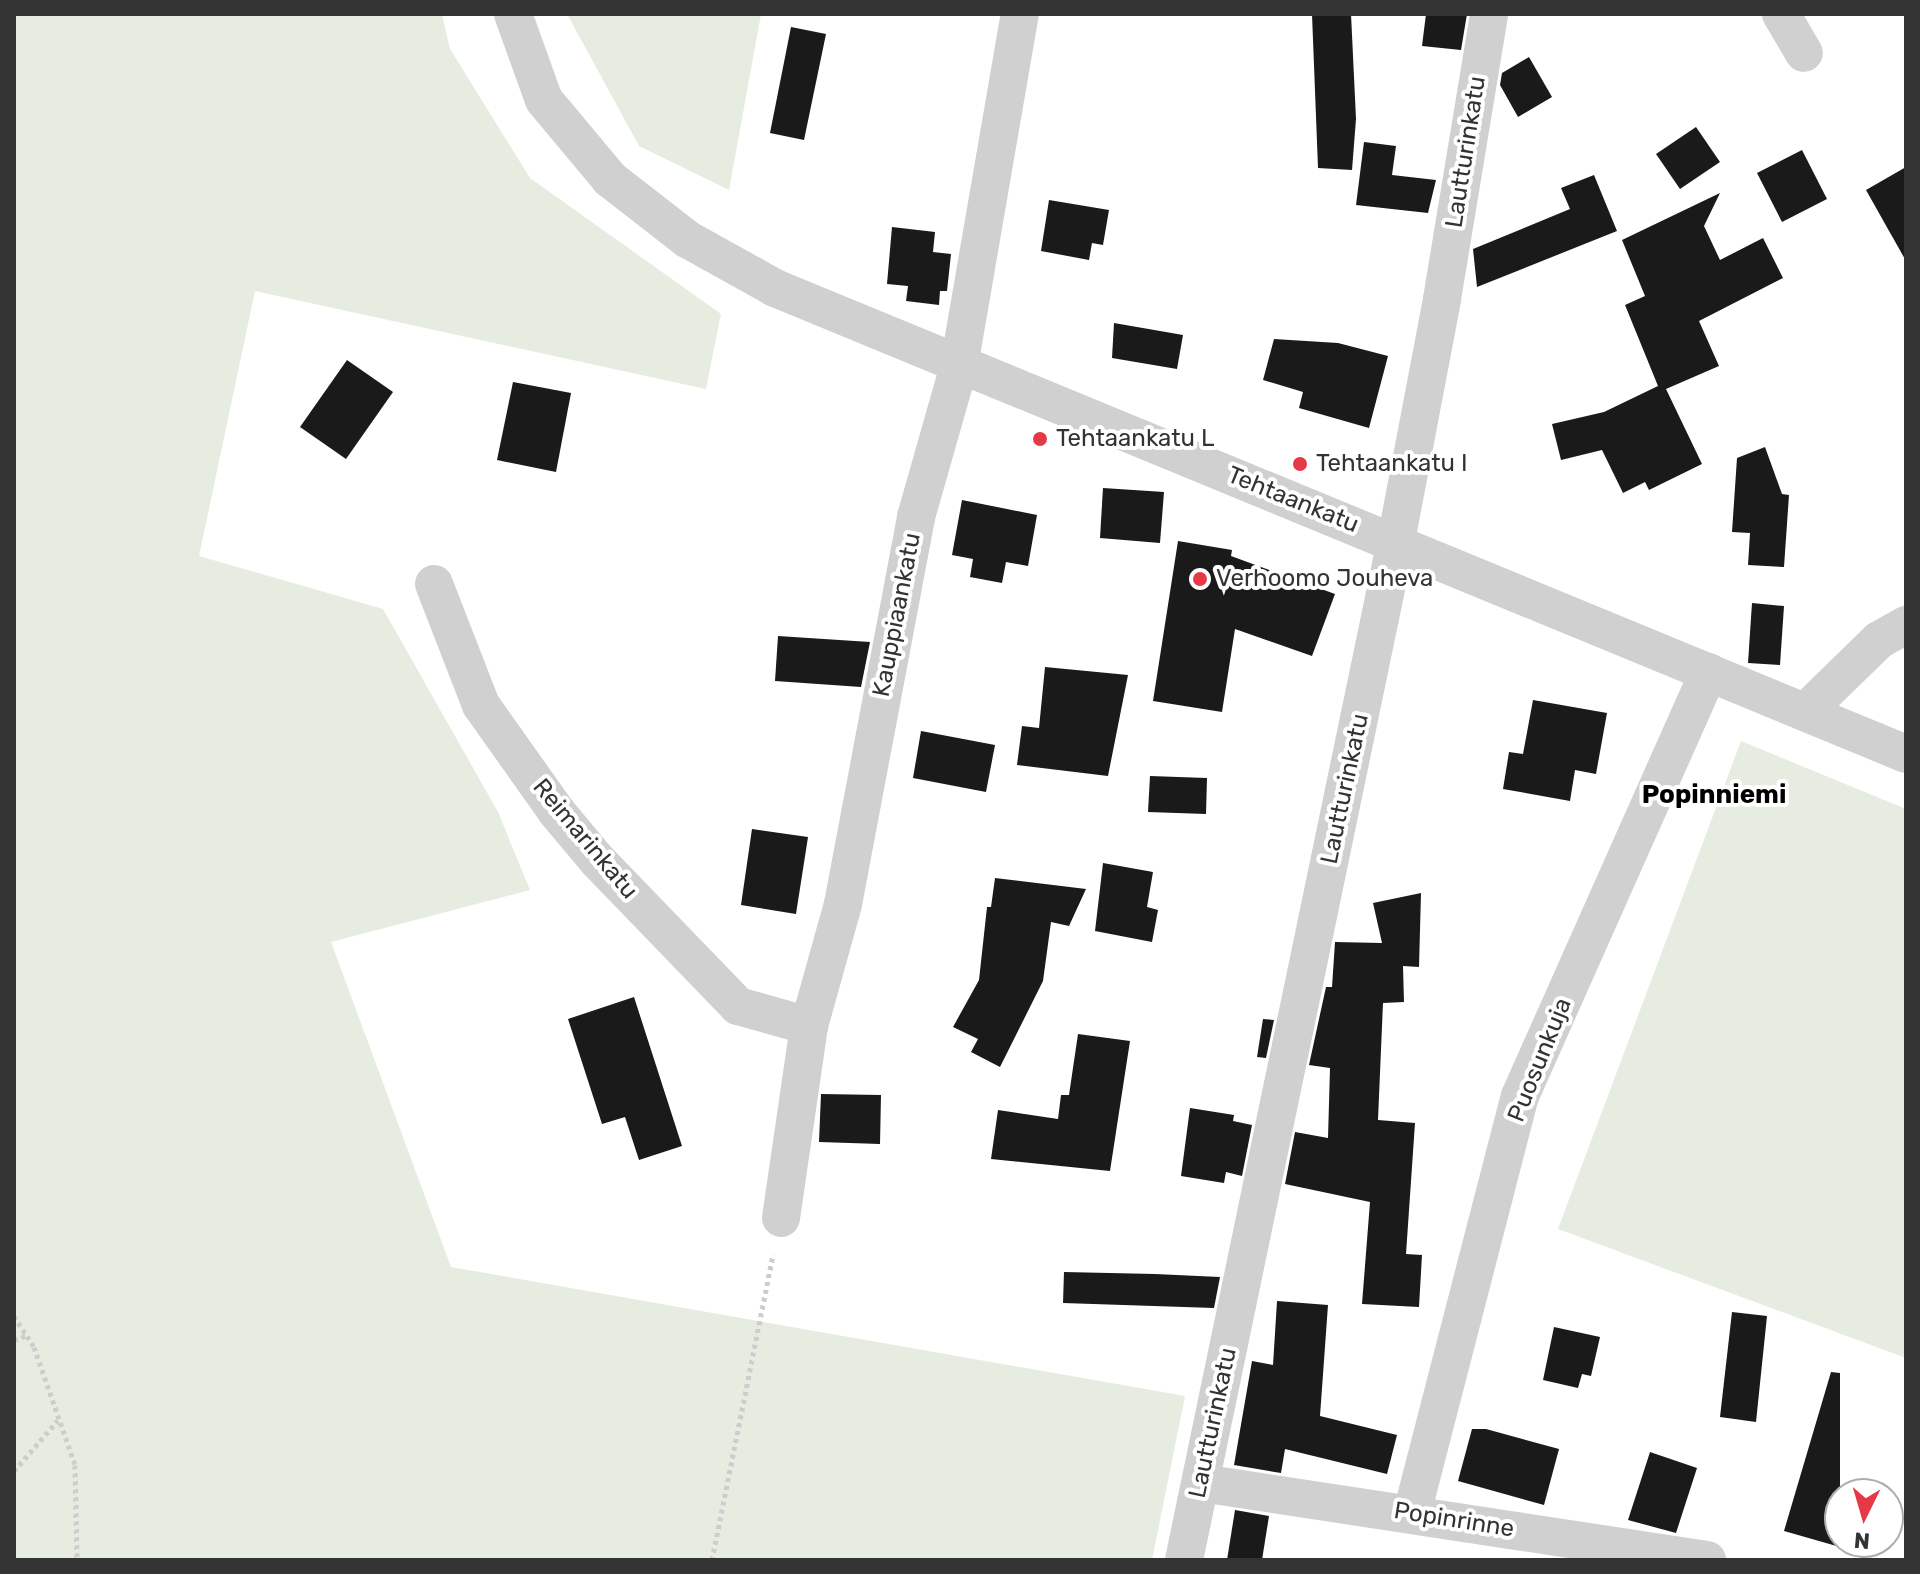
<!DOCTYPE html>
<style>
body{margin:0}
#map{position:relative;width:1920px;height:1574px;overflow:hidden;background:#fff;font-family:Rubik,sans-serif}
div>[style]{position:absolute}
.green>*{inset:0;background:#e6ecdf}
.building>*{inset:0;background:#1a1a1a}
.path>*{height:5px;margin-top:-2.5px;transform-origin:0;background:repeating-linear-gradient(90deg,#cdcdcd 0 4px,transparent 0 8px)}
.street>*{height:38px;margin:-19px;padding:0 19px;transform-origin:19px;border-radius:19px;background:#d0d0d0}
.dots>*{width:22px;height:22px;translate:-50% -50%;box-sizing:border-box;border:4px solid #fff;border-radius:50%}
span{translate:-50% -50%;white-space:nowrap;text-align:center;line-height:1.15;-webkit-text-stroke:8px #fff;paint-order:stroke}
.street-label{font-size:24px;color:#333}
.poi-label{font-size:24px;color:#333}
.left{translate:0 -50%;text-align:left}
.neighbourhood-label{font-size:26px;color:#000;font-weight:700}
.frame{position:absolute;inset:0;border:16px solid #333;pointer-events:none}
.north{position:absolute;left:1824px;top:1478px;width:80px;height:80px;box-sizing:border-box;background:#fff;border:2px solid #adadad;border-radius:50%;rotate:185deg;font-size:22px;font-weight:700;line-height:32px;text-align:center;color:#333}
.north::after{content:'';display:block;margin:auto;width:28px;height:36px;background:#e63946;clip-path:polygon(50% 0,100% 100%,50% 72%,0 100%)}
</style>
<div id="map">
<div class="green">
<i style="clip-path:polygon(14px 14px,442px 14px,450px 49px,530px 178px,721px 314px,706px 389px,255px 291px,199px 556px,383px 609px,498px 812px,530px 890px,331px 942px,451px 1267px,1185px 1396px,1152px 1560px,14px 1560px)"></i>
<i style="clip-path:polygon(567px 14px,761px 14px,729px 190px,639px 146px)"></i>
<i style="clip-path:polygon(1741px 741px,1906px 809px,1906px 1358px,1558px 1229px)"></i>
</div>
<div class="building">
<i style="clip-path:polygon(1312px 14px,1351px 14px,1356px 119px,1352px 170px,1318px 168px)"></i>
<i style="clip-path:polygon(1426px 14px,1467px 14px,1461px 50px,1422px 46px)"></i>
<i style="clip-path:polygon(791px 27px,826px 34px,804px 140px,770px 133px)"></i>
<i style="clip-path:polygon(1529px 57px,1552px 97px,1518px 117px,1500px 85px,1502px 73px)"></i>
<i style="clip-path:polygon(1696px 127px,1720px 162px,1680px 189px,1656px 154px)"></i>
<i style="clip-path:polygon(1364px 142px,1396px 146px,1392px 175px,1436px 180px,1428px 213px,1356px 205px)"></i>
<i style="clip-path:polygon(1802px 150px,1827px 199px,1782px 222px,1757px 173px)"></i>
<i style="clip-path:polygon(1906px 167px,1906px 261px,1866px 190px)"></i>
<i style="clip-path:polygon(1594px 175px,1617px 231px,1477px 287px,1473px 249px,1570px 209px,1561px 188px)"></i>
<i style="clip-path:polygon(1720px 193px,1704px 226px,1720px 260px,1763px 238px,1783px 278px,1699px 321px,1719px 366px,1666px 389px,1702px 464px,1649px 490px,1645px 482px,1623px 493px,1602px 450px,1561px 460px,1552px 424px,1604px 412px,1658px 386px,1625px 305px,1645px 296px,1622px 240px)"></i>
<i style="clip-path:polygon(1049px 200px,1109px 210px,1103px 245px,1092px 243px,1089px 260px,1041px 251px)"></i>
<i style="clip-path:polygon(892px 227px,935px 232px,933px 252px,951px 254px,947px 291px,940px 291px,939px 305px,906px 301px,908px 286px,887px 284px)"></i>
<i style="clip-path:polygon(1114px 323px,1183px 335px,1177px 369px,1112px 358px)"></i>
<i style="clip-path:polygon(1274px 339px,1338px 343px,1388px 356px,1369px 428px,1299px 408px,1303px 392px,1263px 380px)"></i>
<i style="clip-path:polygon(347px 360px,393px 392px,346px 459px,300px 427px)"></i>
<i style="clip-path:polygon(513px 382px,571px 393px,556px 472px,497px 460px)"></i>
<i style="clip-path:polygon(1765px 447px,1782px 494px,1789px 495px,1784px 567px,1748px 565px,1750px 533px,1732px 532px,1737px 458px)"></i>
<i style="clip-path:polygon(1103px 488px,1164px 492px,1160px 543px,1100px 538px)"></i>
<i style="clip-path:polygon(962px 500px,1037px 515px,1028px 566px,1006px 562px,1002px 583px,970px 577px,973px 559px,952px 555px)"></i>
<i style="clip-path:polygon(1178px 541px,1232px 550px,1231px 556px,1335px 594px,1312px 656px,1235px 629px,1222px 712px,1153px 701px)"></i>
<i style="clip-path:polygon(1752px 603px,1784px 606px,1780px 665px,1748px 663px)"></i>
<i style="clip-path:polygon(778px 636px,870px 642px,861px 687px,775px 681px)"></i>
<i style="clip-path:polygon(1045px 667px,1128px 675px,1108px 776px,1017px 765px,1022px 726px,1039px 728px)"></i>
<i style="clip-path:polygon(1533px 700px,1607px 713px,1596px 774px,1575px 770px,1570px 801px,1503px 789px,1509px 752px,1523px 754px)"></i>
<i style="clip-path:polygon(921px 731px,995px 745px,986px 792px,913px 778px)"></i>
<i style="clip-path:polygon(1150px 776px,1207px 778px,1206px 814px,1148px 812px)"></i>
<i style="clip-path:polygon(752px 829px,808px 837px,796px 914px,741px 905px)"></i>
<i style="clip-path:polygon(1103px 863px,1153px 872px,1147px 907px,1158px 910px,1152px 942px,1095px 931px)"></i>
<i style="clip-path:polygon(995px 878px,1086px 889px,1069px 926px,1051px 922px,1043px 981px,1000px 1067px,971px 1052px,978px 1039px,953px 1027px,979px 980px,987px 907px,991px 907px)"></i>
<i style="clip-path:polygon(1421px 893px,1419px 967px,1403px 966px,1404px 1002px,1383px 1003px,1378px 1120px,1415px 1123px,1406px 1254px,1422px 1255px,1419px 1307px,1362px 1304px,1370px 1202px,1285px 1184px,1295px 1132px,1328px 1138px,1330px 1068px,1309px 1065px,1326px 987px,1332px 987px,1335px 942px,1382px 943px,1373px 903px)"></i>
<i style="clip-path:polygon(634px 997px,682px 1146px,639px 1160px,625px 1117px,602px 1124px,568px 1019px)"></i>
<i style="clip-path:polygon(1263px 1019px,1274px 1020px,1266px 1058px,1257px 1057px)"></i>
<i style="clip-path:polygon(1078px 1034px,1130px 1041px,1110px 1171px,991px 1159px,998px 1110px,1058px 1119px,1061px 1095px,1069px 1095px)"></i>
<i style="clip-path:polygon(821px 1094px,881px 1095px,880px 1144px,819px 1142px)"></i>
<i style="clip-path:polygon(1190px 1108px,1234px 1115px,1233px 1121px,1252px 1125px,1242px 1176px,1226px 1172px,1224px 1183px,1181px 1176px)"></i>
<i style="clip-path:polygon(1064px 1272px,1155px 1274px,1220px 1277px,1214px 1308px,1063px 1303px)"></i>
<i style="clip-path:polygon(1277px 1301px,1328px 1305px,1320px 1416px,1397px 1435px,1387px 1474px,1285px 1449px,1281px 1473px,1234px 1465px,1252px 1361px,1273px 1365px)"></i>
<i style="clip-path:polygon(1732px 1312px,1767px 1316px,1756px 1422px,1720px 1417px)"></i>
<i style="clip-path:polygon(1554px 1327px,1600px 1337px,1591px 1376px,1582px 1374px,1578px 1388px,1543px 1380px)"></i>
<i style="clip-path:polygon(1831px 1372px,1840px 1373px,1840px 1547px,1784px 1531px)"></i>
<i style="clip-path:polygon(1472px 1429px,1486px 1429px,1559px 1449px,1544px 1505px,1458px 1481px)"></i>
<i style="clip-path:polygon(1650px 1452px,1697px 1468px,1676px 1533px,1628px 1520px)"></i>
<i style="clip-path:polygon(1235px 1510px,1269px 1516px,1262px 1560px,1227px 1560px)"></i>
</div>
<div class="path">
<i style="left:14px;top:1316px;width:37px;rotate:57deg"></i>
<i style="left:34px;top:1347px;width:125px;rotate:70.8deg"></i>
<i style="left:75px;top:1465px;width:95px;rotate:88.8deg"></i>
<i style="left:14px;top:1340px;width:14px;rotate:-21deg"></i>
<i style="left:14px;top:1471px;width:67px;rotate:-49.2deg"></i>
<i style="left:712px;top:1560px;width:312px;rotate:-78.7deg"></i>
</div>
<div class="street">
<i style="left:513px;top:14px;width:91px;rotate:70.2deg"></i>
<i style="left:544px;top:100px;width:103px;rotate:50.1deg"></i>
<i style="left:610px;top:179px;width:98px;rotate:37.9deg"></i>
<i style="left:687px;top:239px;width:101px;rotate:29.1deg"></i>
<i style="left:775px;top:288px;width:1223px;rotate:22.39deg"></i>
<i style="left:1781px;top:14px;width:45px;rotate:59.5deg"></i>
<i style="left:434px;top:584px;width:130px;rotate:68.8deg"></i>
<i style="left:481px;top:705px;width:130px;rotate:54.7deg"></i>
<i style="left:556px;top:811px;width:64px;rotate:50.1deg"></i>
<i style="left:597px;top:860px;width:203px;rotate:46deg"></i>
<i style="left:738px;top:1006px;width:74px;rotate:15.7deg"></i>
<i style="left:1805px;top:712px;width:103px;rotate:-44.2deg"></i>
<i style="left:1879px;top:640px;width:31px;rotate:-29deg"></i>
<i style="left:781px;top:1218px;width:194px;rotate:-81.7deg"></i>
<i style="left:809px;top:1026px;width:127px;rotate:-74.4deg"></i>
<i style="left:843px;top:904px;width:394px;rotate:-79.3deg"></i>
<i style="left:916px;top:517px;width:157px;rotate:-74.1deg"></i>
<i style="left:959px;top:366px;width:357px;rotate:-80.2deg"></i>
<i style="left:1201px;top:1483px;width:512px;rotate:8.65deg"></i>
<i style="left:1412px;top:1513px;width:431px;rotate:-75.5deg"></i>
<i style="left:1520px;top:1096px;width:464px;rotate:-66deg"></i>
<i style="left:1184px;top:1560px;width:1041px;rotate:-78.25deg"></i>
<i style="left:1396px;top:541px;width:246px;rotate:-79.2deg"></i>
<i style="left:1442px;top:299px;width:289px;rotate:-80.6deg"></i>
</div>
<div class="dots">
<i style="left:1040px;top:439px;background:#e63946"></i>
<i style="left:1300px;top:464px;background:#e63946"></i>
<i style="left:1200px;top:579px;background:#e63946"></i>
</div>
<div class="street-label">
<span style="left:1466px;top:152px;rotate:-81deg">Lautturinkatu</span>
<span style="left:1293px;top:500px;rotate:22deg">Tehtaankatu</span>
<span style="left:897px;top:615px;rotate:-79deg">Kauppiaankatu</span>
<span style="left:1345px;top:789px;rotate:-78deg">Lautturinkatu</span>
<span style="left:585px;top:839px;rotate:50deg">Reimarinkatu</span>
<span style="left:1540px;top:1060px;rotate:-68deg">Puosunkuja</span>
<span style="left:1213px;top:1423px;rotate:-78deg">Lautturinkatu</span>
<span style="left:1454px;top:1520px;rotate:9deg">Popinrinne</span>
</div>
<div class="poi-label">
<span class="left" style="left:1056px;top:439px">Tehtaankatu L</span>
<span class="left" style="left:1316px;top:464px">Tehtaankatu I</span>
<span class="left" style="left:1216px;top:579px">Verhoomo Jouheva</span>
</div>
<div class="neighbourhood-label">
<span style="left:1714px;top:795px">Popinniemi</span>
</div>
<div class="frame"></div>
<div class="north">N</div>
</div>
